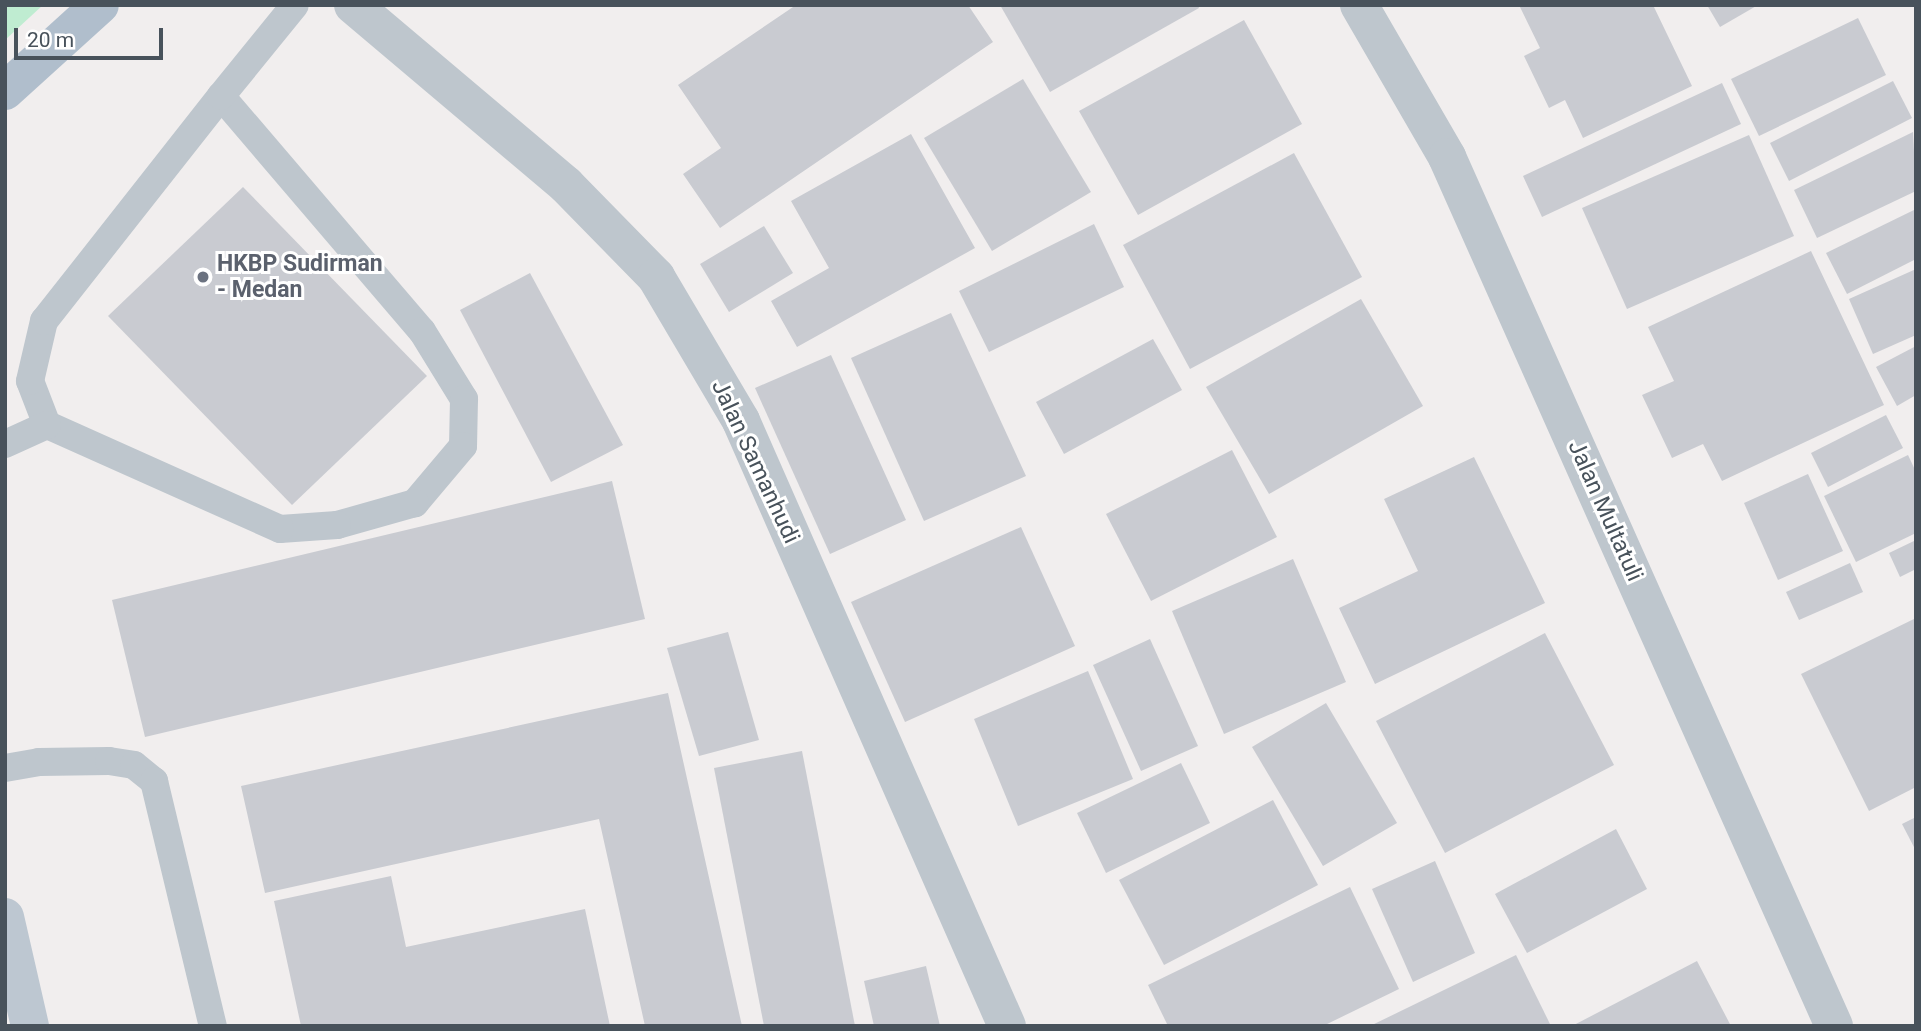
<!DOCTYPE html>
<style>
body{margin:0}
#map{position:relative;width:1921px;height:1031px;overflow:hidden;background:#f1eeee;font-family:Roboto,sans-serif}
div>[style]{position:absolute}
.green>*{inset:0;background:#bfecd1}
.building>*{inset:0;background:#c9cbd1}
.lane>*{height:28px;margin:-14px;padding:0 14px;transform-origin:14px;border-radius:14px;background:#bec6cd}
.street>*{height:38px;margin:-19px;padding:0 19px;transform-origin:19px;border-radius:19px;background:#bec6cd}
.secondary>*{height:38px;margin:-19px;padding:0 19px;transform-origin:19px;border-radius:19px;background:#bdc7d1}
.primary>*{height:38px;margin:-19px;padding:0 19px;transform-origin:19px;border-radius:19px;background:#b0becc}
.dots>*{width:19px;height:19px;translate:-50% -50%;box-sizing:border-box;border:4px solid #fff;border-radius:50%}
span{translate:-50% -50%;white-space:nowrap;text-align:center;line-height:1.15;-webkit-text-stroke:6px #fff;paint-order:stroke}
.worship-label{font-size:23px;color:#5b616d;font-weight:700}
.left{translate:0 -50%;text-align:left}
.street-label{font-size:23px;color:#48525b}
.frame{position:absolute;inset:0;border:7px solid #48525b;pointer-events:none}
.scale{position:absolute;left:14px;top:28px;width:149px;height:32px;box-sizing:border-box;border:4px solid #48525b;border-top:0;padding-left:9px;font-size:21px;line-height:24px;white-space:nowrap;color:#48525b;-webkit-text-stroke:5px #fff;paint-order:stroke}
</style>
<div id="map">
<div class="green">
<i style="clip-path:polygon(5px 5px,43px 5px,5px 40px)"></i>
</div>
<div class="building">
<i style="clip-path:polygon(796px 5px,968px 5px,993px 42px,720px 228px,683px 174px,721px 148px,678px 85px)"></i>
<i style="clip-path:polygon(1000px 5px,1198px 5px,1199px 8px,1050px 92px)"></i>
<i style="clip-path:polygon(1519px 5px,1653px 5px,1692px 86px,1583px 138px,1565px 100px,1549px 108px,1524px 56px,1540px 48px)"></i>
<i style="clip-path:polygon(1707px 5px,1758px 5px,1720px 27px)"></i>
<i style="clip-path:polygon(1858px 18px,1886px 75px,1759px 136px,1731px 79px)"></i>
<i style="clip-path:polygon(1244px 20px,1302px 124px,1138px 215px,1079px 111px)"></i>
<i style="clip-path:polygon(1023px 79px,1091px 192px,992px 251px,924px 138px)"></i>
<i style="clip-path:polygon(1893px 81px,1912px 118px,1789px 181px,1770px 143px)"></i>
<i style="clip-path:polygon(1722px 83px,1741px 124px,1542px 217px,1523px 176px)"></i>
<i style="clip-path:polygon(1913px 132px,1916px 191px,1817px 238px,1794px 190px)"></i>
<i style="clip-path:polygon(911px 134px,975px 248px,797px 347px,771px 301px,829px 268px,791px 201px)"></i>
<i style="clip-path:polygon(1749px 135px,1794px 236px,1627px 309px,1582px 208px)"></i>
<i style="clip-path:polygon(1294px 153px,1362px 277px,1190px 369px,1123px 245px)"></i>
<i style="clip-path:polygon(243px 187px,427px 376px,292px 505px,108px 316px)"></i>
<i style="clip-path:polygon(1916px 209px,1916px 259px,1847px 294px,1826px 253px)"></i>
<i style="clip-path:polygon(1094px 224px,1124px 287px,989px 352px,959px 291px)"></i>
<i style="clip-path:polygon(764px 226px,793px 273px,729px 312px,700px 264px)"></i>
<i style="clip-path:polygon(1811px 251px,1884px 405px,1722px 481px,1703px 444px,1672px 458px,1642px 395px,1674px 381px,1648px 327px)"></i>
<i style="clip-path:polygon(1916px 269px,1916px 335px,1873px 354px,1849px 299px)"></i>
<i style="clip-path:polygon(530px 273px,623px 445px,551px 482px,460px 310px)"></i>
<i style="clip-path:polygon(1361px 299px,1423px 406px,1269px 494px,1206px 387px)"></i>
<i style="clip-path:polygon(951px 313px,1026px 476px,924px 521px,851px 358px)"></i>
<i style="clip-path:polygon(1153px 339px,1182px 390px,1064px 454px,1036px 402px)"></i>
<i style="clip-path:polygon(1916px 346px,1916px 395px,1897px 406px,1876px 367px)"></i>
<i style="clip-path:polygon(831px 355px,906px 520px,830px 554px,755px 388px)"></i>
<i style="clip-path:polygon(1886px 415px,1903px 448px,1828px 487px,1811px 453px)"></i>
<i style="clip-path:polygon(1232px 450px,1277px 537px,1151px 601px,1106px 514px)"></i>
<i style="clip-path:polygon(1908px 455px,1916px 472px,1916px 533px,1856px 562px,1824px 496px)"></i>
<i style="clip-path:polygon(1474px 457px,1545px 603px,1375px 684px,1339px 608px,1418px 571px,1384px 499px)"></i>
<i style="clip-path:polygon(1808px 474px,1843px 551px,1778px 580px,1744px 503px)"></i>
<i style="clip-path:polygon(612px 481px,645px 619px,145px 737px,112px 600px)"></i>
<i style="clip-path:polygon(1021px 527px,1075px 646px,905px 722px,851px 602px)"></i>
<i style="clip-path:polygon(1916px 540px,1916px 569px,1900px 577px,1889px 553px)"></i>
<i style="clip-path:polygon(1293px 559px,1346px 682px,1224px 734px,1172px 611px)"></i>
<i style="clip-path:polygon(1850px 563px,1863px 592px,1799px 620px,1786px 592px)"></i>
<i style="clip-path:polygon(1916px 618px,1916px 787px,1869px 811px,1801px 674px)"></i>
<i style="clip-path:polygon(728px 632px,759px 740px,699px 756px,667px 648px)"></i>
<i style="clip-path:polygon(1545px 633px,1614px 765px,1445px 853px,1376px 721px)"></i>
<i style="clip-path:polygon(1150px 639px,1198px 746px,1141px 771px,1093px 665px)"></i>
<i style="clip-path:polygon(1088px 671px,1133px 779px,1018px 826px,974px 719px)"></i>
<i style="clip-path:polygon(668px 693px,742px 1026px,645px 1026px,599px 819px,265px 893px,241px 786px)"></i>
<i style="clip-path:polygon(1326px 703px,1397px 823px,1323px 866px,1252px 747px)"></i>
<i style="clip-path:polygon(802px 751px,855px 1026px,764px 1026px,714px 768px)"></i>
<i style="clip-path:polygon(1181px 763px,1210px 823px,1106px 873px,1077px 813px)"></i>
<i style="clip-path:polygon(1273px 800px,1318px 885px,1164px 965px,1119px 880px)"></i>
<i style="clip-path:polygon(1916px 817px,1916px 851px,1902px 824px)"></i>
<i style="clip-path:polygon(1616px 829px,1647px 889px,1527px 953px,1495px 894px)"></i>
<i style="clip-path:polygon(1435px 861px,1475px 953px,1413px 982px,1372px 889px)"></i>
<i style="clip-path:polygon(391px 876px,406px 947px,585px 909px,610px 1026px,301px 1026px,274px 901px)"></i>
<i style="clip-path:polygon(1350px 887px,1399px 989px,1323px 1026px,1168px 1026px,1148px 985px)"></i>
<i style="clip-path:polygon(1516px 955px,1551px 1026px,1370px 1026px)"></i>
<i style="clip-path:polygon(1697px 961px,1731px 1026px,1572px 1026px)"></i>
<i style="clip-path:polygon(926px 966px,940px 1026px,874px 1026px,864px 981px)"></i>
</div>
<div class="lane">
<i style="left:221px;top:96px;width:309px;rotate:49.5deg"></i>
<i style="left:422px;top:331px;width:80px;rotate:58.3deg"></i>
<i style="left:464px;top:399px;width:47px;rotate:91.2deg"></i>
<i style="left:463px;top:446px;width:75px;rotate:130.1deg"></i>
<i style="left:415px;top:503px;width:81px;rotate:164.2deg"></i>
<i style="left:337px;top:525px;width:57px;rotate:176deg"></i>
<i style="left:280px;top:529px;width:255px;rotate:-155.9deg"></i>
<i style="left:47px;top:425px;width:47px;rotate:-111.1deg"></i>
<i style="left:30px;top:381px;width:62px;rotate:-76.9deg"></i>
<i style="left:44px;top:321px;width:286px;rotate:-51.8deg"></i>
<i style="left:221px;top:96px;width:117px;rotate:-50.9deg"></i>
<i style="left:5px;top:444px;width:46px;rotate:-24.3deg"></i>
<i style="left:5px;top:768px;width:35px;rotate:-10deg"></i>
<i style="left:39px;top:762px;width:70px;rotate:-0.8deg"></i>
<i style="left:109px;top:761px;width:25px;rotate:9deg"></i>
<i style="left:134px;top:765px;width:26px;rotate:39deg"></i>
<i style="left:154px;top:781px;width:252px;rotate:76.5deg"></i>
</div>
<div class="street">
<i style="left:353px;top:5px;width:279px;rotate:40.2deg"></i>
<i style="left:566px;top:185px;width:129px;rotate:45.6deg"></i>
<i style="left:656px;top:277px;width:167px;rotate:59.4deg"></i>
<i style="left:741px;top:421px;width:661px;rotate:66.27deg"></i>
<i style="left:1359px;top:5px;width:176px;rotate:59.9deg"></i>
<i style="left:1447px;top:157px;width:951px;rotate:65.99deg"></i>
</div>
<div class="secondary">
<i style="left:5px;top:917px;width:112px;rotate:77.1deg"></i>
</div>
<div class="primary">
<i style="left:5px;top:91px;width:128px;rotate:-42.2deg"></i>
</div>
<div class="dots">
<i style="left:203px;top:277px;background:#6b7280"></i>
</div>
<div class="worship-label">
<span class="left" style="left:217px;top:277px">HKBP Sudirman<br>- Medan</span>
</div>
<div class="street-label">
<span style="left:755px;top:462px;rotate:65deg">Jalan Samanhudi</span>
<span style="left:1605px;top:511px;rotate:66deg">Jalan Multatuli</span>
</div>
<div class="frame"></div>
<div class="scale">20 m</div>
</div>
